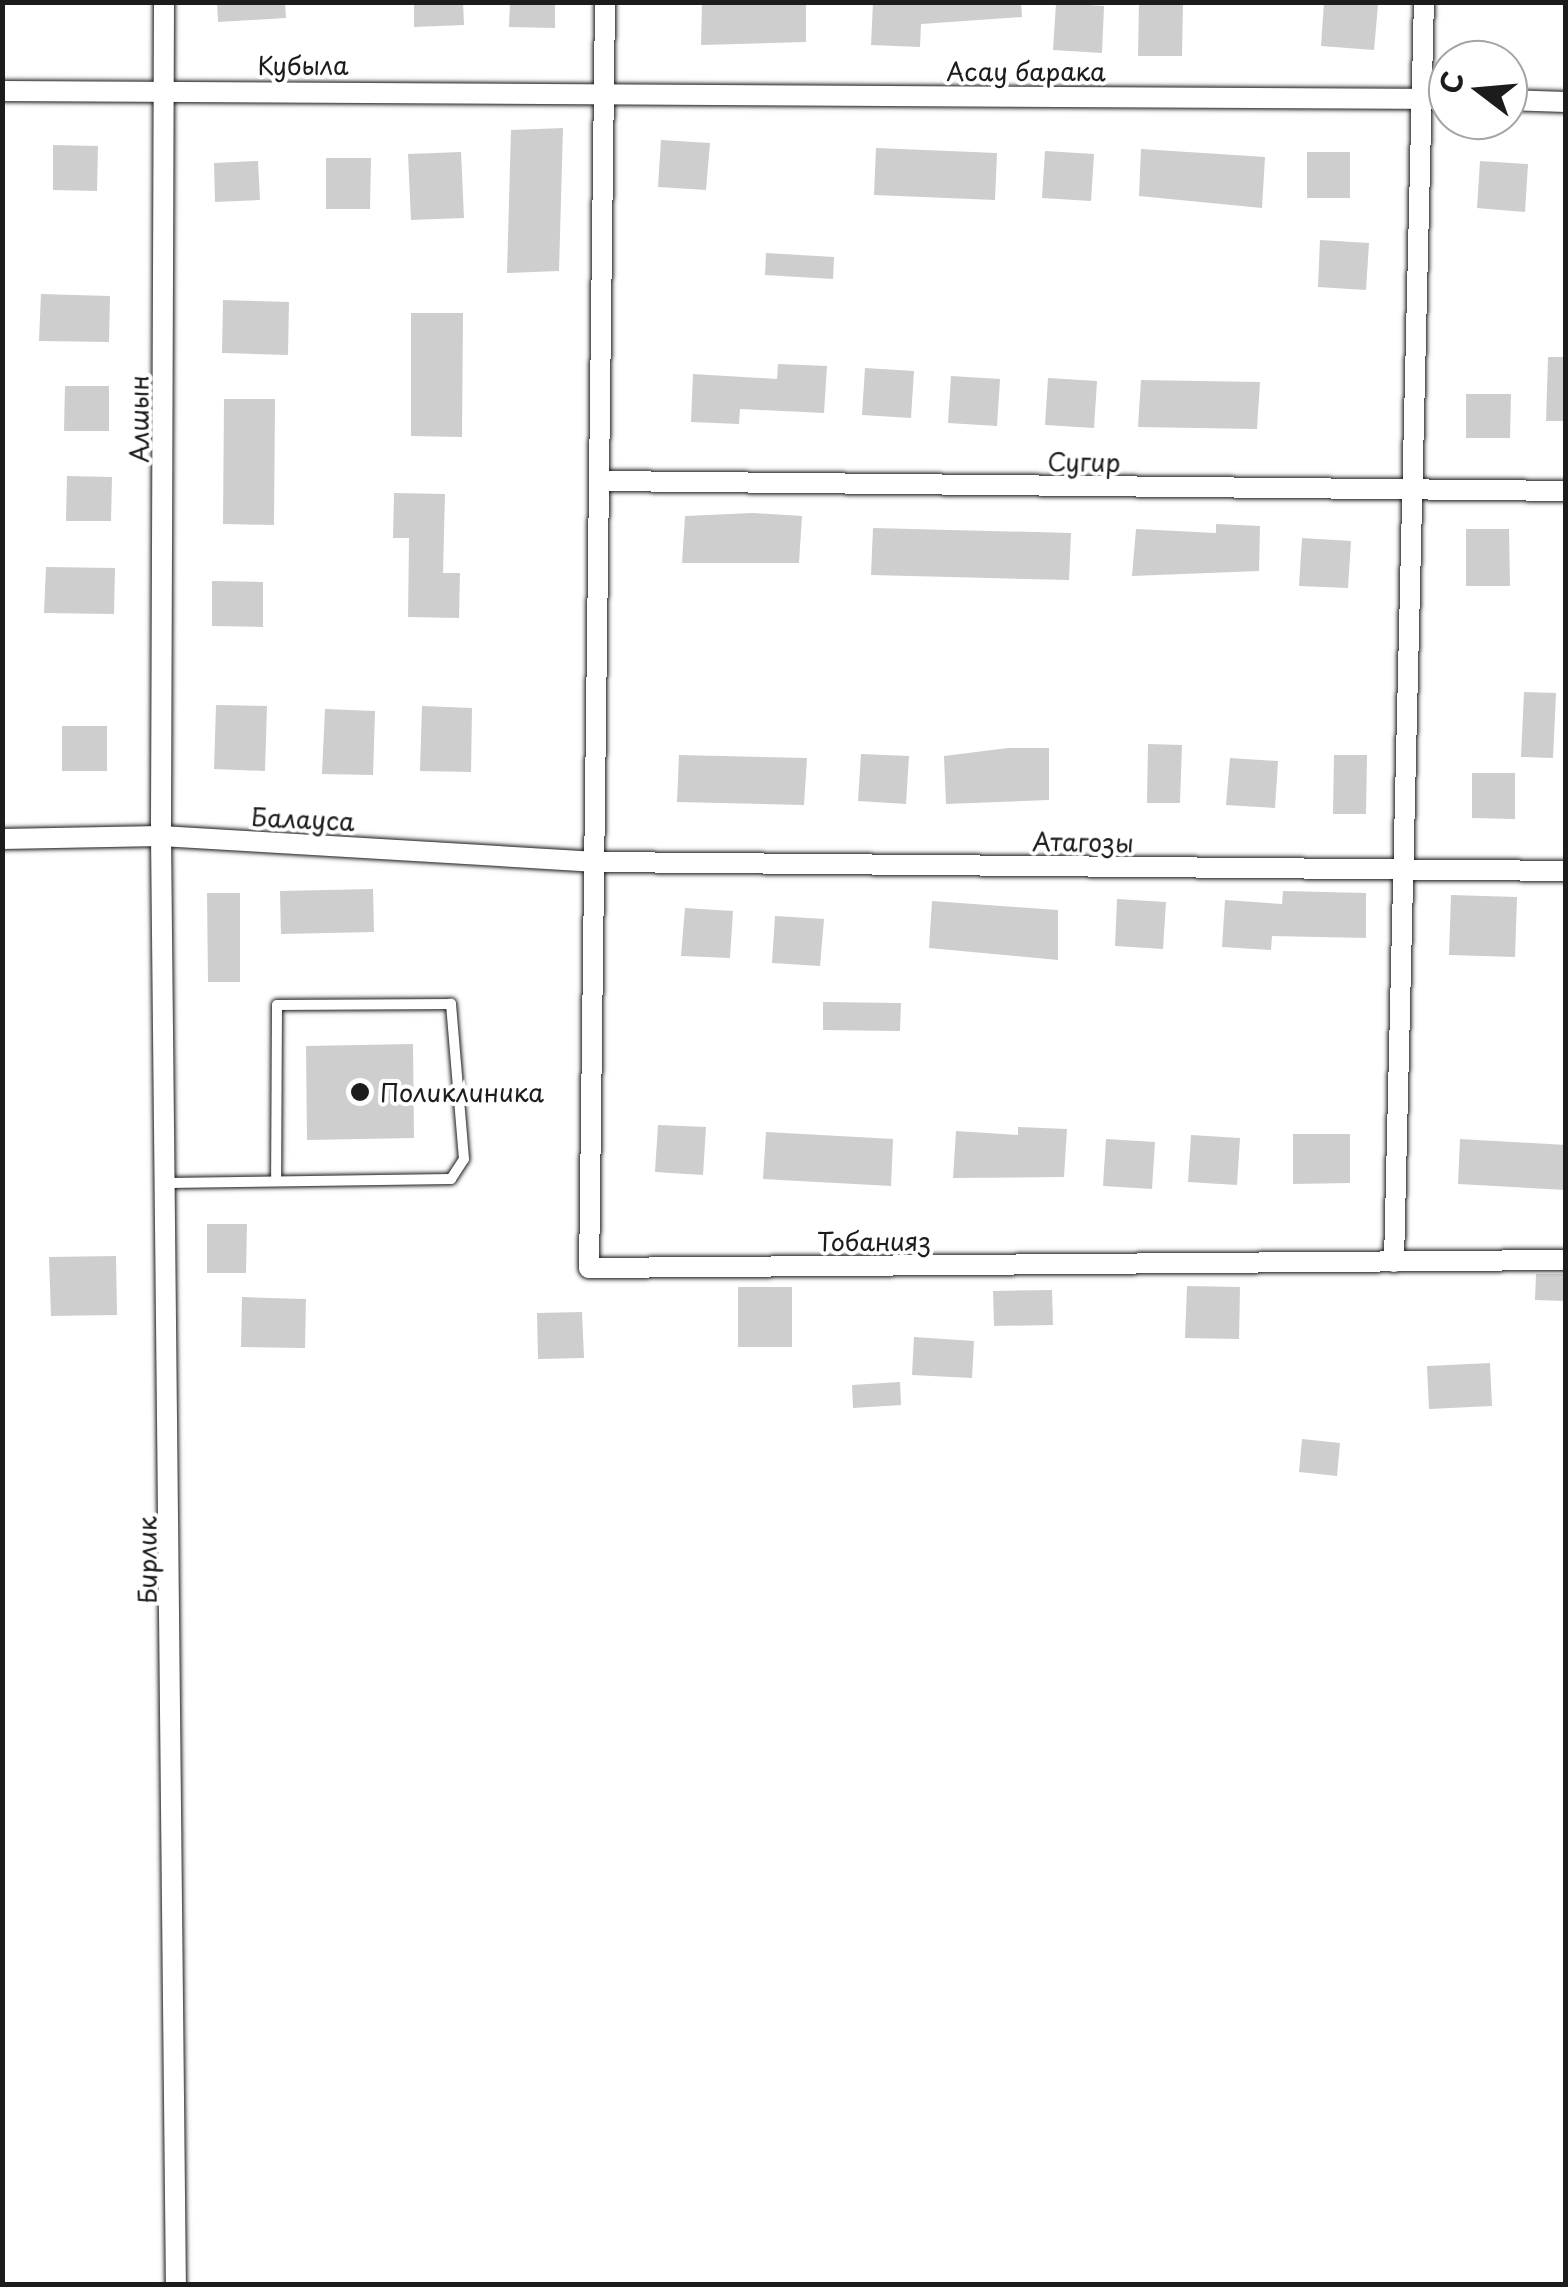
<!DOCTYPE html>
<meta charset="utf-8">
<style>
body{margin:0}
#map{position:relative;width:1568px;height:2287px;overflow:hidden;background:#fff;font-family:"Playpen Sans",sans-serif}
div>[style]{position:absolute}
.building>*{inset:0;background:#cecece}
.roads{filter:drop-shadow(0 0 2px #1c1c1c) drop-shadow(0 0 2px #1c1c1c)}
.lane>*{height:10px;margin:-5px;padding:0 5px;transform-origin:5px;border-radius:5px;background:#fff}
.street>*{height:20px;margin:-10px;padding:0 10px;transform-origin:10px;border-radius:10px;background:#fff}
.dots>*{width:28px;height:28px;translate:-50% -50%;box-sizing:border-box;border:5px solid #fff;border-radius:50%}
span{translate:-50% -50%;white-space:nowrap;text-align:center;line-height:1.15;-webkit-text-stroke:8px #fff;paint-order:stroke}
.street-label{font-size:25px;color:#1c1c1c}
.poi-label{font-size:25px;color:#1c1c1c}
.left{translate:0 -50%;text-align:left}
.frame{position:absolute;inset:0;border:5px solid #1c1c1c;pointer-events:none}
.north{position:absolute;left:1428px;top:40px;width:100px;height:100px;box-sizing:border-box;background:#fff;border:2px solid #a4a4a4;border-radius:50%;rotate:286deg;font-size:28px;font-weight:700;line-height:40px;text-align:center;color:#1c1c1c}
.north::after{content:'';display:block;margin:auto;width:35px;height:45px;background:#1c1c1c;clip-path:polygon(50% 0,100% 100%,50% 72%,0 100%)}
</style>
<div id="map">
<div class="building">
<i style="clip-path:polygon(217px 2px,285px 2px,286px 18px,218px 22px)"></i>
<i style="clip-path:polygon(414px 2px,463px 2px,464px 25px,414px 27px)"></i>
<i style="clip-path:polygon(510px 2px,555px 2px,555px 28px,509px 27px)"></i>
<i style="clip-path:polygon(702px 2px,806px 2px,806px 42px,701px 45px)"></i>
<i style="clip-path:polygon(873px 2px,1021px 2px,1022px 17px,921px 24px,920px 47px,871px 45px)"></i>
<i style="clip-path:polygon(1139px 2px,1183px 2px,1182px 56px,1138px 56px)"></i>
<i style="clip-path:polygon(1324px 2px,1378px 5px,1374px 50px,1321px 46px)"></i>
<i style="clip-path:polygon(1056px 3px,1104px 6px,1102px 53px,1053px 50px)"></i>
<i style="clip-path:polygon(563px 128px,559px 271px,507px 273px,511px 130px)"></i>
<i style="clip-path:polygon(661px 140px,710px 143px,706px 190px,658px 187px)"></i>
<i style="clip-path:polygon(53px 145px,98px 146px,97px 191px,53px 190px)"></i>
<i style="clip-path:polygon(876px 148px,997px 153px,995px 200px,874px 195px)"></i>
<i style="clip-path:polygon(1141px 149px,1265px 157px,1262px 208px,1139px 196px)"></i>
<i style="clip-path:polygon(1045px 151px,1094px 154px,1091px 201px,1042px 198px)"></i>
<i style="clip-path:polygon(461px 152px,464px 218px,411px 220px,408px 154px)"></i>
<i style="clip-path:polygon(1307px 152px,1350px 152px,1350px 198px,1307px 198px)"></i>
<i style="clip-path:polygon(326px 158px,371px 158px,370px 209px,326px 209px)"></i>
<i style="clip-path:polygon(258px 161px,260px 200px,215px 202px,214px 163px)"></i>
<i style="clip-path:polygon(1480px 161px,1528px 164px,1525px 212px,1477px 208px)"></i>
<i style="clip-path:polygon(1320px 240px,1369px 243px,1366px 290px,1318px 287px)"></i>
<i style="clip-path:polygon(766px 253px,834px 257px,833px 279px,765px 275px)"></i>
<i style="clip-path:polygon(41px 294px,110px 296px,109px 342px,39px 341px)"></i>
<i style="clip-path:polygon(223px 300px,289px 302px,288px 355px,222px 353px)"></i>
<i style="clip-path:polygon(411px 313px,463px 313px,462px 437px,411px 436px)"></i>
<i style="clip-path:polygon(1548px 357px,1566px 357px,1566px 421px,1546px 421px)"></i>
<i style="clip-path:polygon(778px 364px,827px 366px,824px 413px,740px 409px,739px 424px,691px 422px,693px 374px,777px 379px)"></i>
<i style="clip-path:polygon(865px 368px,914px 371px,911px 418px,862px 415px)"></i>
<i style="clip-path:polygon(951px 376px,1000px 379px,997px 426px,948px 423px)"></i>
<i style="clip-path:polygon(1048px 378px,1097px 381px,1094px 428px,1045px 425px)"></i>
<i style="clip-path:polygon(1141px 380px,1260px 382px,1257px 429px,1138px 427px)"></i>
<i style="clip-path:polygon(65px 386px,109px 386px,109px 431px,64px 431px)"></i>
<i style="clip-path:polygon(1466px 394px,1511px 394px,1510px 438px,1466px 438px)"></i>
<i style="clip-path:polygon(224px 399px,275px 399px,274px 525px,223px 524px)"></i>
<i style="clip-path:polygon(67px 476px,112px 477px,111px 521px,66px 521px)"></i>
<i style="clip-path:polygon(394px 493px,445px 494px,443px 573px,460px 573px,459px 618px,408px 617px,409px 538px,393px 538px)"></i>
<i style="clip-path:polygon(753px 513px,802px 516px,799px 563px,682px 563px,685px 516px)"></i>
<i style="clip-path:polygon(1216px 524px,1260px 526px,1259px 571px,1132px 576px,1136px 529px,1216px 533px)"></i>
<i style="clip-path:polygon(873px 528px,1071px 533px,1069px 580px,871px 575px)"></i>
<i style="clip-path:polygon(1466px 529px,1509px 529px,1510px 586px,1466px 586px)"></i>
<i style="clip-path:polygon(1302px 538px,1351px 541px,1348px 588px,1299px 586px)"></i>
<i style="clip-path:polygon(46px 567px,115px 568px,114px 614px,44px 613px)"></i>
<i style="clip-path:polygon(212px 581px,263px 582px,263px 627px,212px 626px)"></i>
<i style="clip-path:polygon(1524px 692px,1556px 693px,1553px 758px,1521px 757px)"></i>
<i style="clip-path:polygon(216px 705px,267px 706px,265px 771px,214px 769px)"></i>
<i style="clip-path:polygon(422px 706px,472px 708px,471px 772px,420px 771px)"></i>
<i style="clip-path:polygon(325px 709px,375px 711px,373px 775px,322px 774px)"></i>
<i style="clip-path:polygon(62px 726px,107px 726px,107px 771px,62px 771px)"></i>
<i style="clip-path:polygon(1148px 744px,1182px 745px,1180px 803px,1147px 803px)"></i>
<i style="clip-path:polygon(1008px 748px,1049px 748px,1049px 800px,946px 804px,944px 756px)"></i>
<i style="clip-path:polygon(861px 754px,909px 756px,906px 804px,858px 801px)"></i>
<i style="clip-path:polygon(679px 755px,807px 758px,804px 805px,677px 802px)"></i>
<i style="clip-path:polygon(1334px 755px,1367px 755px,1366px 814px,1333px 814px)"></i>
<i style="clip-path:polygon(1230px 758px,1278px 761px,1275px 808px,1226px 805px)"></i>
<i style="clip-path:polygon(1472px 773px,1515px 773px,1515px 819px,1472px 818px)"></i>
<i style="clip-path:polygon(373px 889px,374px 932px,281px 934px,280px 891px)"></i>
<i style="clip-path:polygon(1283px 891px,1366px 893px,1366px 938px,1272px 936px,1271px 950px,1222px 947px,1225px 900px,1282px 904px)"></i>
<i style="clip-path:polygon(207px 893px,240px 893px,240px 982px,208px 982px)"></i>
<i style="clip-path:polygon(1451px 895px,1517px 897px,1515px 957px,1449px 955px)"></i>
<i style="clip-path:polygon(1117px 899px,1166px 902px,1163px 949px,1115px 946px)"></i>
<i style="clip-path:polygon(932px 901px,1058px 910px,1058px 960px,929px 948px)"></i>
<i style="clip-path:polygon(685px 908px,733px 911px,730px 958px,681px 956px)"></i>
<i style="clip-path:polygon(775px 916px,824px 919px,820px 966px,772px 963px)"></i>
<i style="clip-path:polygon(823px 1002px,901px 1003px,900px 1031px,823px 1030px)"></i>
<i style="clip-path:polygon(413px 1044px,414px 1138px,307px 1140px,306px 1046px)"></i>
<i style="clip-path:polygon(658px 1125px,706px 1127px,703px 1175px,655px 1172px)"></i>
<i style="clip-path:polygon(1018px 1127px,1067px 1129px,1064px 1177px,953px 1178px,956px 1131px,1018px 1135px)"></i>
<i style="clip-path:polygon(766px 1132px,893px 1139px,891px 1186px,763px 1179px)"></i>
<i style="clip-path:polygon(1293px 1134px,1350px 1134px,1350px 1183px,1293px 1184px)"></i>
<i style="clip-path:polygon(1191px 1135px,1240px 1138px,1237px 1185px,1188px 1182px)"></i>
<i style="clip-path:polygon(1106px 1139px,1155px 1142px,1152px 1189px,1103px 1186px)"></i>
<i style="clip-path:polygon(1460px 1139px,1566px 1145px,1566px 1190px,1458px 1184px)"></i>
<i style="clip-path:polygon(207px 1224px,247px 1224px,246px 1273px,207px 1273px)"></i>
<i style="clip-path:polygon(116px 1256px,117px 1315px,51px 1316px,49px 1257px)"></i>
<i style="clip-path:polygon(1536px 1274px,1566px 1274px,1566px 1301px,1535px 1300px)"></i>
<i style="clip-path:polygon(1187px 1286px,1240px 1287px,1239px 1339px,1185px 1338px)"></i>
<i style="clip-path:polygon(738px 1287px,792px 1287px,792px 1347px,738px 1347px)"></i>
<i style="clip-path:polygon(1052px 1290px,1053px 1325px,994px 1326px,993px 1291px)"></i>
<i style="clip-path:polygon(242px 1297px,306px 1299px,305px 1348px,241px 1347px)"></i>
<i style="clip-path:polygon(582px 1312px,584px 1358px,538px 1359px,537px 1313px)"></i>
<i style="clip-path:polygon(914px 1337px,974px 1341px,972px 1378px,912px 1375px)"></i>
<i style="clip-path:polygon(1490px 1363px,1492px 1406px,1429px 1409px,1427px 1366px)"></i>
<i style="clip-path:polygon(900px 1382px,901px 1405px,853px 1408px,852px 1385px)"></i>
<i style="clip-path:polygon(1302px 1439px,1340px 1443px,1337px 1476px,1299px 1472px)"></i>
</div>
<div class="roads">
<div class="lane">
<i style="left:169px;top:1183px;width:282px;rotate:-0.8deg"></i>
<i style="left:451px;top:1179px;width:24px;rotate:-57deg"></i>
<i style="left:464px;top:1159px;width:156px;rotate:-94.8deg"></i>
<i style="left:451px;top:1004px;width:174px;rotate:179.7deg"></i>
<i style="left:277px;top:1005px;width:176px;rotate:90.3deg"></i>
</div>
<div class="street">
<i style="left:164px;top:2px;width:834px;rotate:90.21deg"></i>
<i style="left:161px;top:836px;width:1448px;rotate:89.41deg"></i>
<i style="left:605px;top:2px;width:1266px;rotate:90.72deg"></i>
<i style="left:589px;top:1268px;width:977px;rotate:-0.47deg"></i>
<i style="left:2px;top:91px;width:1446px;rotate:0.32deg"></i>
<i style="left:1508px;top:100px;width:58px;rotate:2deg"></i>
<i style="left:602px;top:481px;width:964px;rotate:0.59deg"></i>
<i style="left:2px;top:839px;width:159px;rotate:-1.1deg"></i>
<i style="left:161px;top:836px;width:441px;rotate:3.4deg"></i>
<i style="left:601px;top:862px;width:965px;rotate:0.53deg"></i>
<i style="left:1394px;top:1262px;width:1260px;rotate:-88.64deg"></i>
</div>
</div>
<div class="dots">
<i style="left:360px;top:1092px;background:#1c1c1c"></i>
</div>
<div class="street-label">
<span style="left:303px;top:65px">Кубыла</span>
<span style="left:1026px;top:71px">Асау барака</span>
<span style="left:139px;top:419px;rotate:-90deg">Алшын</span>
<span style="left:1084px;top:462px;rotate:1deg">Сугир</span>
<span style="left:303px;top:819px;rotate:3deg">Балауса</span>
<span style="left:1083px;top:842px;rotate:1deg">Атагозы</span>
<span style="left:874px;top:1241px">Тобанияз</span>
<span style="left:147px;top:1560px;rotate:-90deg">Бирлик</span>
</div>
<div class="poi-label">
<span class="left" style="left:380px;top:1092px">Поликлиника</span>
</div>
<div class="frame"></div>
<div class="north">С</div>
</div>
